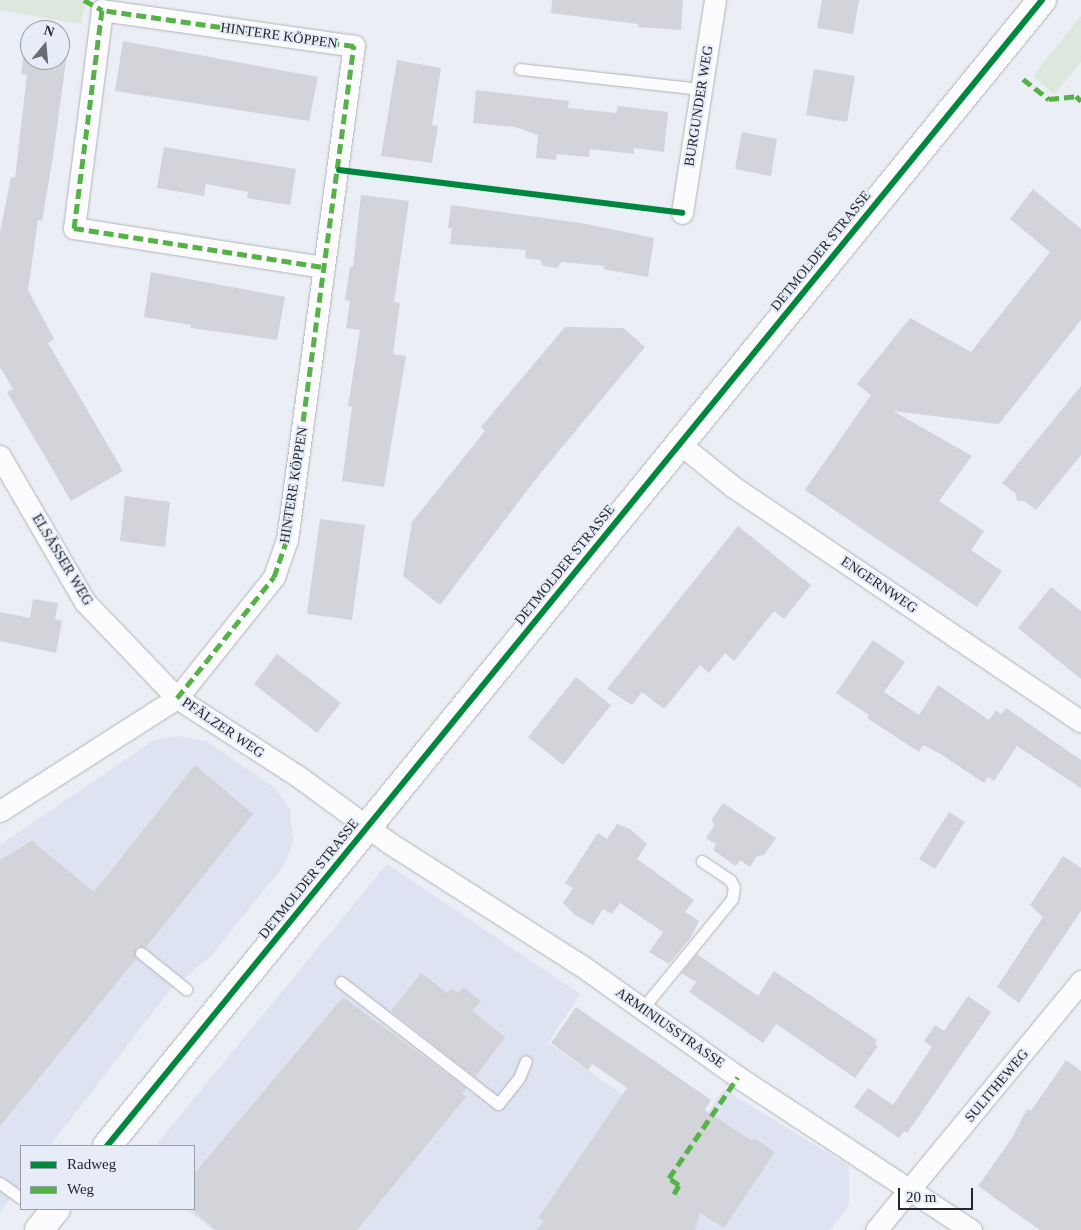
<!DOCTYPE html>
<meta charset="utf-8">
<style>
body{margin:0}
#map{position:relative;width:1081px;height:1230px;overflow:hidden;background:#ebeef5;font-family:Georgia,serif}
div>[style]{position:absolute}
.built>*{inset:0;background:#dee3f2}
.green>*{inset:0;background:#dce7dd}
.building>*{inset:0;background:#d2d4da}
.roads{filter:drop-shadow(0 0 1px #b0b2b7) drop-shadow(0 0 1px #b0b2b7)}
.service>*{height:11px;margin:-5.5px;padding:0 5.5px;transform-origin:5.5px;border-radius:5.5px;background:#fcfcfe}
.minor>*{height:21px;margin:-10.5px;padding:0 10.5px;transform-origin:10.5px;border-radius:10.5px;background:#fcfcfe}
.secondary>*{height:28px;margin:-14px;padding:0 14px;transform-origin:14px;border-radius:14px;background:#fcfcfe}
.quiet>*{height:5px;margin-top:-2.5px;transform-origin:0;background:repeating-linear-gradient(90deg,#55b246 0 10px,transparent 0 15px)}
.cycleway>*{height:6px;margin:-3px;padding:0 3px;transform-origin:3px;border-radius:3px;background:#00873e}
span{translate:-50% -50%;white-space:nowrap;text-align:center;line-height:1.15;-webkit-text-stroke:4px #e7ecf9;paint-order:stroke}
.street-label{font-size:14px;color:#24262b}
.legend{position:absolute;left:20px;top:1145px;width:175px;height:65px;box-sizing:border-box;background:#e7ecf9;border:1px solid #999da7;margin:0;padding:6px 9px;list-style:none;font-size:15px;color:#24262b}
.legend li{display:flex;align-items:center;gap:10px;height:25px}
.legend b{width:25px;border:1px solid #999da7}
.north{position:absolute;left:20px;top:20px;width:50px;height:50px;box-sizing:border-box;background:#e7ecf9;border:1px solid #999da7;border-radius:50%;rotate:17deg;font-size:14px;font-weight:700;line-height:20px;text-align:center;color:#24262b}
.north::after{content:'';display:block;margin:auto;width:18px;height:22px;background:#6a6c72;clip-path:polygon(50% 0,100% 100%,50% 72%,0 100%)}
.scale{position:absolute;left:898px;top:1188px;width:75px;height:22px;box-sizing:border-box;border:2px solid #24262b;border-top:0;padding-left:6px;font-size:15px;line-height:18px;white-space:nowrap;color:#24262b;-webkit-text-stroke:4px #e7ecf9;paint-order:stroke}
</style>
<div id="map">
<div class="built">
<i style="clip-path:polygon(177px 736px,206px 741px,275px 788px,290px 810px,293px 842px,285px 864px,211px 956px,170px 990px,50px 1146px,21px 1146px,21px 1184px,0 1212px,0 845px,154px 740px)"></i>
<i style="clip-path:polygon(387px 864px,580px 994px,548px 1043px,622px 1094px,627px 1088px,677px 1124px,689px 1139px,724px 1089px,849px 1166px,849px 1205px,830px 1230px,213px 1230px,186px 1209px,194px 1209px,194px 1146px,155px 1146px)"></i>
</div>
<div class="green">
<i style="clip-path:polygon(0 0,86px 0,81px 24px,0 10px)"></i>
<i style="clip-path:polygon(1081px 16px,1081px 62px,1054px 94px,1033px 76px)"></i>
</div>
<div class="building">
<i style="clip-path:polygon(552px 0,683px 0,681px 30px,638px 27px,638px 24px,551px 13px)"></i>
<i style="clip-path:polygon(822px 0,859px 0,853px 34px,817px 28px)"></i>
<i style="clip-path:polygon(27px 32px,30px 33px,30px 60px,60px 60px,60px 37px,69px 38px,53px 157px,42px 221px,38px 220px,28px 290px,54px 339px,48px 343px,123px 471px,71px 501px,7px 392px,13px 389px,0 367px,0 232px,11px 177px,15px 178px,27px 75px,21px 74px)"></i>
<i style="clip-path:polygon(123px 41px,318px 77px,309px 121px,115px 91px)"></i>
<i style="clip-path:polygon(397px 60px,441px 68px,432px 125px,438px 126px,432px 163px,381px 156px)"></i>
<i style="clip-path:polygon(814px 69px,855px 76px,847px 122px,806px 115px)"></i>
<i style="clip-path:polygon(476px 90px,569px 101px,568px 108px,616px 113px,618px 106px,668px 112px,664px 152px,634px 148px,634px 154px,590px 149px,589px 157px,557px 154px,556px 160px,536px 158px,538px 135px,515px 127px,473px 123px)"></i>
<i style="clip-path:polygon(742px 132px,777px 139px,771px 176px,735px 169px)"></i>
<i style="clip-path:polygon(164px 147px,296px 169px,290px 205px,247px 198px,248px 192px,206px 184px,204px 196px,157px 188px)"></i>
<i style="clip-path:polygon(1033px 189px,1081px 229px,1081px 320px,999px 424px,893px 411px,972px 456px,939px 501px,984px 531px,971px 550px,1002px 571px,977px 607px,805px 490px,871px 395px,857px 384px,910px 318px,971px 352px,1050px 252px,1010px 219px)"></i>
<i style="clip-path:polygon(361px 195px,409px 201px,394px 302px,400px 303px,393px 354px,406px 356px,384px 487px,342px 481px,352px 407px,348px 406px,360px 330px,346px 328px,350px 301px,345px 300px,350px 267px,353px 267px)"></i>
<i style="clip-path:polygon(451px 205px,581px 223px,654px 238px,648px 277px,603px 269px,604px 266px,562px 262px,557px 268px,543px 266px,540px 260px,525px 258px,526px 250px,450px 244px,452px 228px,448px 228px)"></i>
<i style="clip-path:polygon(151px 272px,285px 297px,277px 340px,191px 328px,191px 325px,144px 317px)"></i>
<i style="clip-path:polygon(565px 327px,623px 328px,645px 347px,539px 475px,440px 605px,403px 576px,412px 522px,485px 431px,481px 427px)"></i>
<i style="clip-path:polygon(1081px 386px,1081px 455px,1036px 510px,1024px 501px,1017px 501px,1016px 494px,1002px 483px)"></i>
<i style="clip-path:polygon(125px 496px,170px 502px,165px 547px,120px 541px)"></i>
<i style="clip-path:polygon(320px 519px,365px 525px,352px 620px,307px 614px)"></i>
<i style="clip-path:polygon(738px 526px,811px 585px,784px 619px,774px 611px,734px 661px,725px 653px,709px 673px,700px 665px,664px 709px,642px 692px,632px 705px,607px 689px)"></i>
<i style="clip-path:polygon(1051px 587px,1081px 611px,1081px 679px,1018px 628px)"></i>
<i style="clip-path:polygon(33px 599px,58px 603px,55px 619px,62px 621px,56px 653px,0 641px,0 612px,30px 618px)"></i>
<i style="clip-path:polygon(873px 640px,905px 662px,884px 692px,919px 715px,938px 685px,989px 720px,996px 710px,1001px 714px,1006px 708px,1081px 760px,1081px 788px,1017px 746px,994px 781px,988px 777px,984px 783px,939px 753px,923px 745px,919px 752px,867px 718px,869px 715px,836px 693px)"></i>
<i style="clip-path:polygon(277px 654px,341px 703px,317px 733px,254px 684px)"></i>
<i style="clip-path:polygon(576px 677px,611px 705px,563px 765px,528px 737px)"></i>
<i style="clip-path:polygon(195px 765px,253px 814px,146px 947px,136px 948px,136px 959px,0 1126px,0 860px,32px 841px,94px 892px)"></i>
<i style="clip-path:polygon(723px 803px,776px 838px,764px 855px,757px 856px,750px 867px,740px 860px,736px 866px,727px 860px,713px 850px,716px 844px,706px 838px,714px 826px,712px 819px)"></i>
<i style="clip-path:polygon(949px 812px,965px 822px,935px 869px,919px 859px)"></i>
<i style="clip-path:polygon(617px 824px,630px 829px,647px 844px,637px 859px,694px 900px,685px 912px,699px 921px,691px 937px,669px 964px,649px 952px,663px 932px,620px 903px,612px 914px,603px 909px,593px 925px,575px 915px,563px 903px,573px 888px,565px 883px,598px 833px,607px 839px)"></i>
<i style="clip-path:polygon(1063px 856px,1081px 868px,1081px 911px,1019px 1003px,997px 987px,1043px 917px,1030px 905px)"></i>
<i style="clip-path:polygon(697px 954px,758px 996px,774px 971px,877px 1040px,875px 1044px,878px 1046px,855px 1078px,776px 1024px,763px 1043px,689px 992px,696px 982px,681px 973px)"></i>
<i style="clip-path:polygon(421px 973px,447px 993px,452px 988px,458px 993px,463px 987px,481px 1001px,472px 1011px,505px 1037px,475px 1077px,391px 1011px)"></i>
<i style="clip-path:polygon(968px 996px,991px 1012px,907px 1133px,904px 1131px,899px 1138px,854px 1107px,868px 1088px,893px 1105px,932px 1047px,924px 1041px,935px 1025px,944px 1031px)"></i>
<i style="clip-path:polygon(343px 997px,466px 1088px,462px 1093px,466px 1097px,357px 1230px,216px 1230px,194px 1212px,194px 1174px)"></i>
<i style="clip-path:polygon(576px 1007px,711px 1100px,705px 1110px,752px 1141px,754px 1138px,775px 1152px,724px 1228px,700px 1213px,695px 1230px,537px 1230px,544px 1222px,539px 1217px,627px 1088px,592px 1064px,588px 1070px,551px 1043px)"></i>
<i style="clip-path:polygon(1066px 1060px,1081px 1071px,1081px 1230px,1040px 1230px,978px 1186px,1012px 1138px,1027px 1109px,1031px 1111px)"></i>
</div>
<div class="roads">
<div class="service">
<i style="left:520px;top:69px;width:183px;rotate:6.3deg"></i>
<i style="left:141px;top:953px;width:58px;rotate:38.7deg"></i>
<i style="left:341px;top:982px;width:199px;rotate:37.8deg"></i>
<i style="left:498px;top:1104px;width:33px;rotate:-51deg"></i>
<i style="left:519px;top:1078px;width:18px;rotate:-68deg"></i>
<i style="left:642px;top:1009px;width:142px;rotate:-50.7deg"></i>
<i style="left:732px;top:899px;width:12px;rotate:-81deg"></i>
<i style="left:734px;top:887px;width:8px;rotate:-120deg"></i>
<i style="left:730px;top:880px;width:34px;rotate:-146deg"></i>
<i style="left:0;top:1183px;width:26px;rotate:36deg"></i>
</div>
<div class="minor">
<i style="left:682px;top:213px;width:216px;rotate:-81.2deg"></i>
<i style="left:680px;top:444px;width:67px;rotate:38.9deg"></i>
<i style="left:732px;top:486px;width:421px;rotate:34deg"></i>
<i style="left:0;top:456px;width:169px;rotate:59.8deg"></i>
<i style="left:85px;top:602px;width:133px;rotate:46.2deg"></i>
<i style="left:177px;top:698px;width:155px;rotate:-51.3deg"></i>
<i style="left:274px;top:577px;width:39px;rotate:-71deg"></i>
<i style="left:287px;top:540px;width:499px;rotate:-82.3deg"></i>
<i style="left:354px;top:46px;width:255px;rotate:-171.9deg"></i>
<i style="left:102px;top:10px;width:220px;rotate:97.3deg"></i>
<i style="left:74px;top:228px;width:252px;rotate:8.9deg"></i>
<i style="left:0;top:811px;width:210px;rotate:-32.6deg"></i>
<i style="left:177px;top:698px;width:145px;rotate:32.9deg"></i>
<i style="left:299px;top:777px;width:110px;rotate:36.1deg"></i>
<i style="left:388px;top:842px;width:230px;rotate:32.6deg"></i>
<i style="left:582px;top:966px;width:191px;rotate:35.4deg"></i>
<i style="left:738px;top:1077px;width:279px;rotate:33.3deg"></i>
<i style="left:876px;top:1230px;width:323px;rotate:-50.5deg"></i>
</div>
<div class="secondary">
<i style="left:107px;top:1146px;width:1479px;rotate:-50.79deg"></i>
<i style="left:39px;top:1230px;width:27px;rotate:-51deg"></i>
</div>
</div>
<div class="quiet">
<i style="left:84px;top:0;width:21px;rotate:29deg"></i>
<i style="left:1023px;top:79px;width:33px;rotate:38deg"></i>
<i style="left:1049px;top:99px;width:27px;rotate:-6deg"></i>
<i style="left:1076px;top:96px;width:7px;rotate:45deg"></i>
<i style="left:177px;top:698px;width:155px;rotate:-51.3deg"></i>
<i style="left:274px;top:577px;width:39px;rotate:-71deg"></i>
<i style="left:287px;top:540px;width:499px;rotate:-82.3deg"></i>
<i style="left:354px;top:46px;width:255px;rotate:-171.9deg"></i>
<i style="left:102px;top:10px;width:220px;rotate:97.3deg"></i>
<i style="left:74px;top:228px;width:252px;rotate:8.9deg"></i>
<i style="left:674px;top:1194px;width:10px;rotate:-61deg"></i>
<i style="left:679px;top:1185px;width:12px;rotate:-145deg"></i>
<i style="left:669px;top:1178px;width:122px;rotate:-55.7deg"></i>
</div>
<div class="cycleway">
<i style="left:339px;top:170px;width:346px;rotate:7.1deg"></i>
<i style="left:107px;top:1146px;width:1479px;rotate:-50.79deg"></i>
</div>
<div class="street-label">
<span style="left:279px;top:36px;rotate:8deg">HINTERE KÖPPEN</span>
<span style="left:699px;top:106px;rotate:-81deg">BURGUNDER WEG</span>
<span style="left:821px;top:251px;rotate:-51deg">DETMOLDER STRASSE</span>
<span style="left:294px;top:485px;rotate:-81deg">HINTERE KÖPPEN</span>
<span style="left:62px;top:560px;rotate:59deg">ELSÄSSER WEG</span>
<span style="left:565px;top:565px;rotate:-51deg">DETMOLDER STRASSE</span>
<span style="left:879px;top:585px;rotate:34deg">ENGERNWEG</span>
<span style="left:223px;top:728px;rotate:34deg">PFÄLZER WEG</span>
<span style="left:309px;top:879px;rotate:-51deg">DETMOLDER STRASSE</span>
<span style="left:670px;top:1028px;rotate:35deg">ARMINIUSSTRASSE</span>
<span style="left:997px;top:1086px;rotate:-50deg">SULITHEWEG</span>
</div>
<ul class="legend">
<li><b style="height:6px;background:#00873e"></b>Radweg</li>
<li><b style="height:6px;background:#55b246"></b>Weg</li>
</ul>
<div class="north">N</div>
<div class="scale">20 m</div>
</div>
